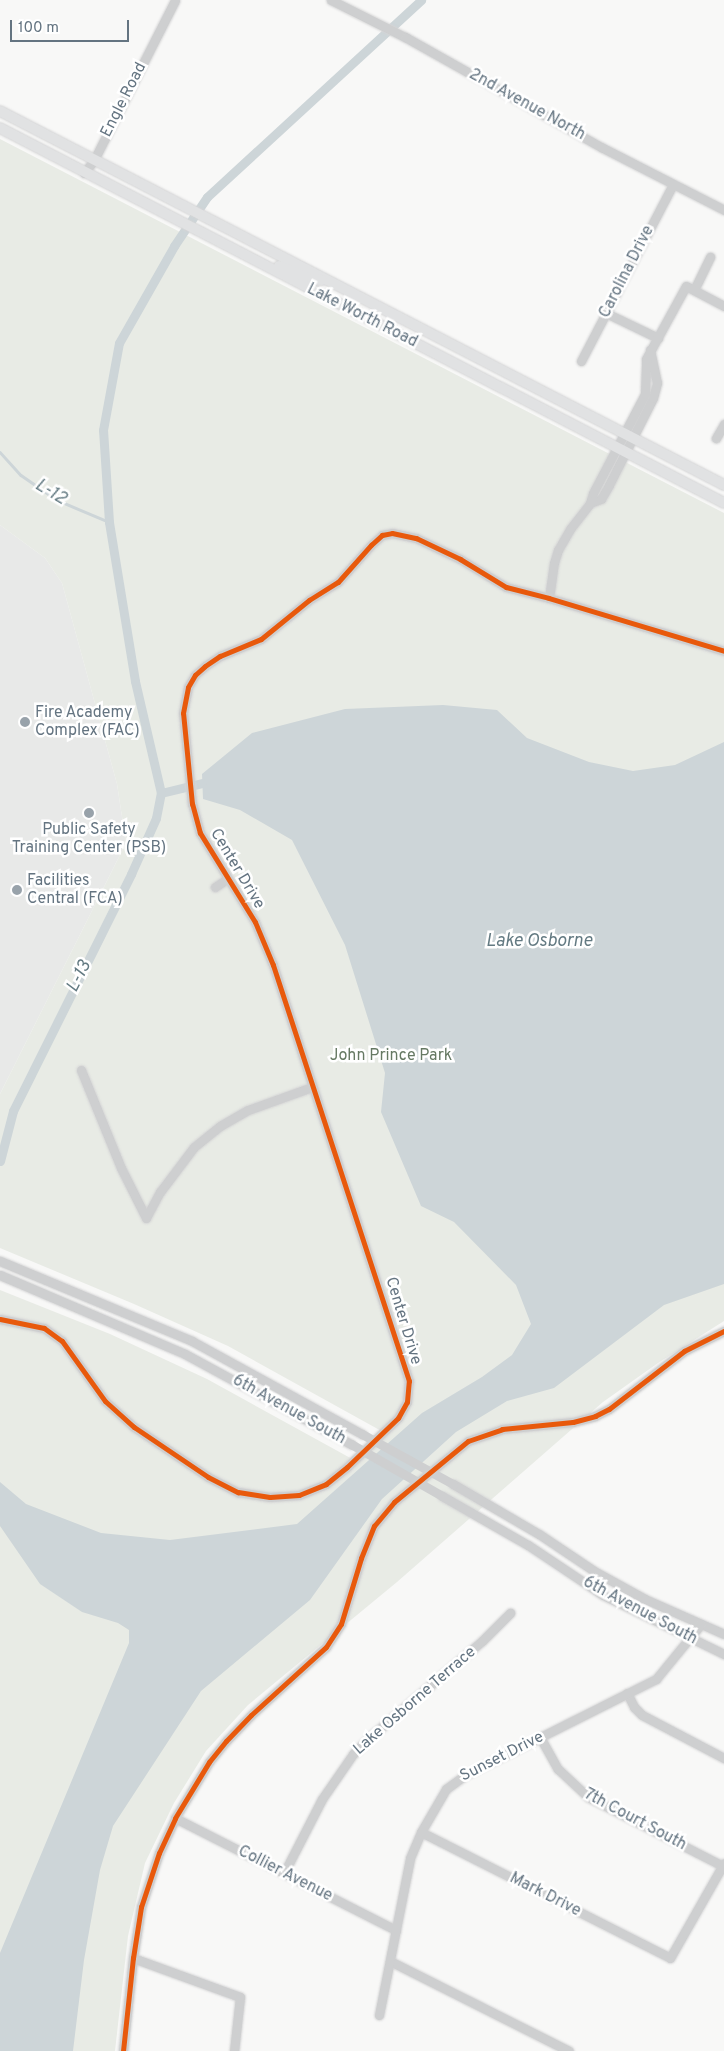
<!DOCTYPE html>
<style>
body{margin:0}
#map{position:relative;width:724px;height:2051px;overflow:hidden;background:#f8f8f7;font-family:Overpass,sans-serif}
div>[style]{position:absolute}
.built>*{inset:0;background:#e8e9e8}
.green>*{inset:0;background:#e8ebe5}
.water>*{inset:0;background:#cdd5d8}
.stream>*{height:2.5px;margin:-1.25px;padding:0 1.25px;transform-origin:1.25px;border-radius:1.25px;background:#cdd5d8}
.canal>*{height:9px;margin:-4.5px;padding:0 4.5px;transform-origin:4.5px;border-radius:4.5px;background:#cdd5d8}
.roads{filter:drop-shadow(0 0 1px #d4d4d5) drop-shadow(0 0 1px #d4d4d5)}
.minor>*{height:9px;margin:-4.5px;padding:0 4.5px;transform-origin:4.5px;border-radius:4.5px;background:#cecfd0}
.major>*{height:10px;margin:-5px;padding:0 5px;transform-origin:5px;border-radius:5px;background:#e1e2e3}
.minor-bridge>*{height:9px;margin:-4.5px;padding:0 4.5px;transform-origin:4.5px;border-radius:4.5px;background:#cecfd0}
.cycleway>*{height:5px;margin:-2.5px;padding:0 2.5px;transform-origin:2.5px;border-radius:2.5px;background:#e8590c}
.dots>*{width:14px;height:14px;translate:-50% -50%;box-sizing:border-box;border:2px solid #fff;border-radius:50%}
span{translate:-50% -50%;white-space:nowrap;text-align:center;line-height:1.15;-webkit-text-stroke:5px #fff;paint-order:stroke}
.street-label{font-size:16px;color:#647481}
.poi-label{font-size:16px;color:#647481}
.left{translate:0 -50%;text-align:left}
.park-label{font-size:16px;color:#667963}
.water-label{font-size:18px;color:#637a82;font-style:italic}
.scale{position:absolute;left:10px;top:20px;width:119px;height:22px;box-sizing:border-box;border:2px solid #647481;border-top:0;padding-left:6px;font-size:15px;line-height:18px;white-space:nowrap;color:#647481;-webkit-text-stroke:4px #fff;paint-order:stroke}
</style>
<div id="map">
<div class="built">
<i style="clip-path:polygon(0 525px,45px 558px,62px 583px,117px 784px,126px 843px,0 1094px)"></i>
</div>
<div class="green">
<i style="clip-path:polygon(0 139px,724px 513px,724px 1321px,658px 1363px,603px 1402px,397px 1582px,248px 1705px,206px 1751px,174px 1803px,145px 1863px,128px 1936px,115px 2051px,0 2051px,0 1290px,110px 1334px,207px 1379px,354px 1460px,385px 1433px,228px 1346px,134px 1304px,0 1248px,0 1094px,126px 843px,117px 784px,62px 583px,45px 558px,0 525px)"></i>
</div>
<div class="water">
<i style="clip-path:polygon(443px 705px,497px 710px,527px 738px,589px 762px,633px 771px,675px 765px,724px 742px,724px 1284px,664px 1305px,554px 1388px,507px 1401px,456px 1432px,382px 1499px,310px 1600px,201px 1691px,113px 1826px,100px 1870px,84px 1960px,73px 2051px,0 2051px,0 1953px,129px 1643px,129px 1630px,118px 1623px,82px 1612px,40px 1584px,0 1526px,0 1482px,26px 1504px,101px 1533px,170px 1540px,297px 1524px,422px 1413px,482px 1377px,512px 1355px,531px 1324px,516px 1285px,454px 1222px,421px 1206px,381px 1112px,385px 1073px,345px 945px,292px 840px,240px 810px,203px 799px,202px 774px,252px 733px,345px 709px)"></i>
</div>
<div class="stream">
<i style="left:0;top:452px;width:31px;rotate:48deg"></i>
<i style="left:21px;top:475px;width:44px;rotate:34.8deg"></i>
<i style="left:57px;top:500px;width:56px;rotate:22.9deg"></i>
</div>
<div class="canal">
<i style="left:161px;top:793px;width:42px;rotate:-13.7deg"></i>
<i style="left:0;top:1161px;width:52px;rotate:-75.4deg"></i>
<i style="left:13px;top:1111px;width:265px;rotate:-63.5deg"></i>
<i style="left:131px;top:874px;width:61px;rotate:-65.9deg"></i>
<i style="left:156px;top:818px;width:25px;rotate:-79deg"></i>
<i style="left:161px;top:793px;width:115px;rotate:-103.1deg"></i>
<i style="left:135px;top:681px;width:161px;rotate:-99.3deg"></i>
<i style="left:109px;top:522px;width:92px;rotate:-93.7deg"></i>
<i style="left:103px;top:430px;width:88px;rotate:-79.6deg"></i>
<i style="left:119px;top:343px;width:112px;rotate:-60.4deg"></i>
<i style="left:174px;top:246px;width:59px;rotate:-56deg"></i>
<i style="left:207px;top:197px;width:291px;rotate:-42.6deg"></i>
</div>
<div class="roads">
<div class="minor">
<i style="left:331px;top:0;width:83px;rotate:26.6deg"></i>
<i style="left:405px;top:37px;width:225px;rotate:29.3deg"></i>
<i style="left:601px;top:147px;width:138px;rotate:27.1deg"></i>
<i style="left:84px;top:173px;width:16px;rotate:-52deg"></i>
<i style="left:94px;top:160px;width:179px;rotate:-63.1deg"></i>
<i style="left:694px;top:290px;width:37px;rotate:-64deg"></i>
<i style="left:606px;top:313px;width:58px;rotate:25.7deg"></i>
<i style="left:581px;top:361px;width:199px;rotate:-62.5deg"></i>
<i style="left:716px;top:438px;width:16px;rotate:-60deg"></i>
<i style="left:590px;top:503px;width:12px;rotate:-20deg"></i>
<i style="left:601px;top:499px;width:16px;rotate:-60deg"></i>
<i style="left:609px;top:485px;width:97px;rotate:-63.2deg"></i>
<i style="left:653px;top:398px;width:16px;rotate:-75deg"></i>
<i style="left:657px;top:383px;width:34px;rotate:-102deg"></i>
<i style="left:549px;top:598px;width:35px;rotate:-82deg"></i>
<i style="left:554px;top:563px;width:14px;rotate:-73deg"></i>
<i style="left:558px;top:550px;width:24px;rotate:-60deg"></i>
<i style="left:570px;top:529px;width:33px;rotate:-52deg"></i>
<i style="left:590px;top:503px;width:10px;rotate:-73deg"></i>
<i style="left:593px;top:493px;width:112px;rotate:-62.3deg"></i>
<i style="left:645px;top:394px;width:35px;rotate:-88deg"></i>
<i style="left:646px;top:359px;width:83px;rotate:-61.3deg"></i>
<i style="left:686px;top:286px;width:43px;rotate:27.8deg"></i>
<i style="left:215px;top:887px;width:14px;rotate:-34deg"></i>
<i style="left:81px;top:1070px;width:106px;rotate:67.8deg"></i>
<i style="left:121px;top:1168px;width:56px;rotate:63.4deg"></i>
<i style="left:146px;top:1218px;width:30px;rotate:-62deg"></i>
<i style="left:160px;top:1192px;width:56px;rotate:-52.9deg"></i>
<i style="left:194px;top:1147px;width:33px;rotate:-39deg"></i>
<i style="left:220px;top:1126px;width:32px;rotate:-30deg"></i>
<i style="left:248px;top:1110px;width:68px;rotate:-19.8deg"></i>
<i style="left:0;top:1261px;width:208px;rotate:22.6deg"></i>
<i style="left:192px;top:1341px;width:194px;rotate:28.7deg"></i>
<i style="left:0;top:1275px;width:201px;rotate:23.1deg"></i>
<i style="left:185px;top:1354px;width:189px;rotate:28.5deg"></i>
<i style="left:0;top:1319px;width:45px;rotate:11.6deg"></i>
<i style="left:44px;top:1328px;width:22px;rotate:36deg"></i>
<i style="left:62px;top:1341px;width:74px;rotate:54.4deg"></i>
<i style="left:105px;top:1401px;width:39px;rotate:42deg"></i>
<i style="left:134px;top:1427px;width:89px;rotate:34deg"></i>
<i style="left:208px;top:1477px;width:34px;rotate:27deg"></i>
<i style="left:238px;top:1492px;width:32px;rotate:9deg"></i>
<i style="left:270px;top:1497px;width:29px;rotate:-4deg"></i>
<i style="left:299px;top:1495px;width:29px;rotate:-22deg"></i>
<i style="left:326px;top:1484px;width:27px;rotate:-39deg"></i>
<i style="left:347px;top:1467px;width:71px;rotate:-43.9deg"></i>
<i style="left:398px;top:1418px;width:18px;rotate:-61deg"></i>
<i style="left:407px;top:1402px;width:21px;rotate:-85deg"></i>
<i style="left:409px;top:1381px;width:438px;rotate:-108.1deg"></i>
<i style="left:273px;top:965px;width:47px;rotate:-112.7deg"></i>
<i style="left:255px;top:922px;width:105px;rotate:-121.7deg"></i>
<i style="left:200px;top:833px;width:30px;rotate:-105deg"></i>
<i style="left:192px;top:804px;width:91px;rotate:-95.6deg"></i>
<i style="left:183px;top:713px;width:26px;rotate:-79deg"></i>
<i style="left:188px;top:687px;width:14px;rotate:-60deg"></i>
<i style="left:195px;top:675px;width:13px;rotate:-42deg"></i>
<i style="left:205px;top:666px;width:18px;rotate:-34deg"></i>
<i style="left:220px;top:656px;width:44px;rotate:-22.5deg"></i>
<i style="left:261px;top:639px;width:62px;rotate:-39.1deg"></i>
<i style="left:309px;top:600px;width:34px;rotate:-32deg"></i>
<i style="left:338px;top:582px;width:50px;rotate:-48.3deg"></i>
<i style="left:371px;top:545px;width:15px;rotate:-42deg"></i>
<i style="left:382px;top:535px;width:10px;rotate:-11deg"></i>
<i style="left:392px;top:533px;width:25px;rotate:12deg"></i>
<i style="left:416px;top:538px;width:49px;rotate:25.5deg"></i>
<i style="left:460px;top:559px;width:54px;rotate:31.3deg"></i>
<i style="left:506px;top:587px;width:44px;rotate:14.3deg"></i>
<i style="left:549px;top:598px;width:183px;rotate:16.8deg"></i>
<i style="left:453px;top:1484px;width:99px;rotate:30.2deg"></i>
<i style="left:539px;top:1534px;width:66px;rotate:33.9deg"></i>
<i style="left:594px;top:1571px;width:58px;rotate:28.8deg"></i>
<i style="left:645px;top:1599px;width:86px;rotate:23.9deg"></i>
<i style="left:442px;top:1496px;width:99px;rotate:29.7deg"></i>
<i style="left:528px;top:1545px;width:90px;rotate:33.7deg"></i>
<i style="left:603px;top:1595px;width:135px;rotate:26deg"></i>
<i style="left:627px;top:1693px;width:16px;rotate:63deg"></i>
<i style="left:634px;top:1707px;width:11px;rotate:45deg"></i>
<i style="left:642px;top:1715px;width:93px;rotate:27.7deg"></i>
<i style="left:540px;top:1737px;width:37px;rotate:61deg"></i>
<i style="left:558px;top:1769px;width:41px;rotate:43deg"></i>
<i style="left:588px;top:1797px;width:152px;rotate:27.1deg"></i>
<i style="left:175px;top:1818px;width:248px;rotate:26.9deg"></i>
<i style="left:421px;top:1832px;width:279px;rotate:26.8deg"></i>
<i style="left:670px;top:1958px;width:109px;rotate:-60.4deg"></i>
<i style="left:284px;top:1873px;width:83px;rotate:-62.8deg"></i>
<i style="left:322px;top:1799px;width:55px;rotate:-55.4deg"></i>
<i style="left:353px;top:1754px;width:24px;rotate:-45deg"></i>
<i style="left:370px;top:1737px;width:148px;rotate:-40.6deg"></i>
<i style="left:482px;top:1641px;width:40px;rotate:-45deg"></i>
<i style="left:133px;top:1958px;width:114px;rotate:20deg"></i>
<i style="left:240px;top:1997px;width:54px;rotate:96.3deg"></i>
<i style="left:390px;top:1961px;width:200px;rotate:26.7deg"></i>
<i style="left:379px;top:2015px;width:160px;rotate:-78.8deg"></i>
<i style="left:410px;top:1858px;width:28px;rotate:-67deg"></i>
<i style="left:421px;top:1832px;width:50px;rotate:-59.8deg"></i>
<i style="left:446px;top:1789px;width:26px;rotate:-36deg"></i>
<i style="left:467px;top:1774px;width:212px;rotate:-26.7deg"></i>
<i style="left:656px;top:1679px;width:71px;rotate:-50.7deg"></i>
<i style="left:123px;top:2051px;width:94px;rotate:-83.9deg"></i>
<i style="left:133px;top:1958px;width:52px;rotate:-81.1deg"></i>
<i style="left:141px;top:1907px;width:57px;rotate:-71.6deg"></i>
<i style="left:159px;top:1853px;width:38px;rotate:-65deg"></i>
<i style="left:175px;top:1818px;width:66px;rotate:-58.7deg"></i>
<i style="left:209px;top:1762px;width:27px;rotate:-51deg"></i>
<i style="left:226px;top:1741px;width:36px;rotate:-46deg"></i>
<i style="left:251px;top:1715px;width:101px;rotate:-42.2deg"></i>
<i style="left:326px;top:1647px;width:27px;rotate:-57deg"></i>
<i style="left:341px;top:1624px;width:69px;rotate:-73.1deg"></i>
<i style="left:361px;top:1558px;width:35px;rotate:-68deg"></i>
<i style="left:374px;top:1526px;width:31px;rotate:-50deg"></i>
<i style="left:394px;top:1502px;width:96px;rotate:-39.5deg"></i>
<i style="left:468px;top:1441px;width:36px;rotate:-19deg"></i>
<i style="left:502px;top:1429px;width:71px;rotate:-5.6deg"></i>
<i style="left:573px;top:1422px;width:23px;rotate:-15deg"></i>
<i style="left:595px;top:1416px;width:16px;rotate:-27deg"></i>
<i style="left:609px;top:1409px;width:95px;rotate:-37.7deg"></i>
<i style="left:684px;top:1351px;width:45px;rotate:-26.6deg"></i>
</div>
<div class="major">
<i style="left:0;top:111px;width:815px;rotate:27.32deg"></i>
<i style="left:0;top:128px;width:815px;rotate:27.38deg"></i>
<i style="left:279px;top:266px;width:35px;rotate:22deg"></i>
<i style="left:312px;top:279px;width:10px;rotate:6deg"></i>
</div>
</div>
<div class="minor-bridge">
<i style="left:362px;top:1434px;width:104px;rotate:28.8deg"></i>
<i style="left:351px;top:1444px;width:105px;rotate:29.7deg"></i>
</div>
<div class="cycleway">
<i style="left:0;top:1319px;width:45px;rotate:11.6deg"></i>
<i style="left:44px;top:1328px;width:22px;rotate:36deg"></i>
<i style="left:62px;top:1341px;width:74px;rotate:54.4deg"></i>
<i style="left:105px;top:1401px;width:39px;rotate:42deg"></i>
<i style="left:134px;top:1427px;width:89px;rotate:34deg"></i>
<i style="left:208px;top:1477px;width:34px;rotate:27deg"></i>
<i style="left:238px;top:1492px;width:32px;rotate:9deg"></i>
<i style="left:270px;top:1497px;width:29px;rotate:-4deg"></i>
<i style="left:299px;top:1495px;width:29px;rotate:-22deg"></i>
<i style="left:326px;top:1484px;width:27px;rotate:-39deg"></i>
<i style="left:347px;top:1467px;width:71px;rotate:-43.9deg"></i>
<i style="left:398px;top:1418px;width:18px;rotate:-61deg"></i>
<i style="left:407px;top:1402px;width:21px;rotate:-85deg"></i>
<i style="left:409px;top:1381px;width:438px;rotate:-108.1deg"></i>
<i style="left:273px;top:965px;width:47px;rotate:-112.7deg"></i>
<i style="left:255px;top:922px;width:105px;rotate:-121.7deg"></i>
<i style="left:200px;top:833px;width:30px;rotate:-105deg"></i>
<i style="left:192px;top:804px;width:91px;rotate:-95.6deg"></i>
<i style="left:183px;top:713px;width:26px;rotate:-79deg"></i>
<i style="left:188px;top:687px;width:14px;rotate:-60deg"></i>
<i style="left:195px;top:675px;width:13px;rotate:-42deg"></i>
<i style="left:205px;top:666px;width:18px;rotate:-34deg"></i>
<i style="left:220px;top:656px;width:44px;rotate:-22.5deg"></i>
<i style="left:261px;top:639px;width:62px;rotate:-39.1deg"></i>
<i style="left:309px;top:600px;width:34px;rotate:-32deg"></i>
<i style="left:338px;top:582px;width:50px;rotate:-48.3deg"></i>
<i style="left:371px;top:545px;width:15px;rotate:-42deg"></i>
<i style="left:382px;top:535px;width:10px;rotate:-11deg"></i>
<i style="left:392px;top:533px;width:25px;rotate:12deg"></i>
<i style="left:416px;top:538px;width:49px;rotate:25.5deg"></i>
<i style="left:460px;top:559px;width:54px;rotate:31.3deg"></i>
<i style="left:506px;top:587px;width:44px;rotate:14.3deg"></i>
<i style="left:549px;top:598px;width:183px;rotate:16.8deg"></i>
<i style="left:123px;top:2051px;width:94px;rotate:-83.9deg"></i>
<i style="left:133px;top:1958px;width:52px;rotate:-81.1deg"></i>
<i style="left:141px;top:1907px;width:57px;rotate:-71.6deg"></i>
<i style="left:159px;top:1853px;width:38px;rotate:-65deg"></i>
<i style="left:175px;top:1818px;width:66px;rotate:-58.7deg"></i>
<i style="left:209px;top:1762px;width:27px;rotate:-51deg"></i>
<i style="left:226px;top:1741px;width:36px;rotate:-46deg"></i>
<i style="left:251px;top:1715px;width:101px;rotate:-42.2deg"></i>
<i style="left:326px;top:1647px;width:27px;rotate:-57deg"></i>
<i style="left:341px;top:1624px;width:69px;rotate:-73.1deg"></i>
<i style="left:361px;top:1558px;width:35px;rotate:-68deg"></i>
<i style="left:374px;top:1526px;width:31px;rotate:-50deg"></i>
<i style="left:394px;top:1502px;width:96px;rotate:-39.5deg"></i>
<i style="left:468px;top:1441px;width:36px;rotate:-19deg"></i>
<i style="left:502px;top:1429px;width:71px;rotate:-5.6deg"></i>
<i style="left:573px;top:1422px;width:23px;rotate:-15deg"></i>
<i style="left:595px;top:1416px;width:16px;rotate:-27deg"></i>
<i style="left:609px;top:1409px;width:95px;rotate:-37.7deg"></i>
<i style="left:684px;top:1351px;width:45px;rotate:-26.6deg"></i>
</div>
<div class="dots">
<i style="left:25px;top:722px;background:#98a2aa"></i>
<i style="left:89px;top:813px;background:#98a2aa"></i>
<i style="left:17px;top:890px;background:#98a2aa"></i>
</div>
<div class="street-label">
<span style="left:124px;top:100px;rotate:-63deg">Engle Road</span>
<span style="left:527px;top:105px;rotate:29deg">2nd Avenue North</span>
<span style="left:627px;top:272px;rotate:-63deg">Carolina Drive</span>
<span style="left:362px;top:316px;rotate:27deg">Lake Worth Road</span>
<span style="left:237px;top:869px;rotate:59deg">Center Drive</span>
<span style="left:403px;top:1321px;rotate:73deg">Center Drive</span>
<span style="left:289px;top:1410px;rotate:29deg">6th Avenue South</span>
<span style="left:640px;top:1611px;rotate:28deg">6th Avenue South</span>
<span style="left:415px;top:1701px;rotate:-41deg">Lake Osborne Terrace</span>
<span style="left:502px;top:1757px;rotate:-27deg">Sunset Drive</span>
<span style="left:635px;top:1820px;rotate:28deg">7th Court South</span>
<span style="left:285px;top:1874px;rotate:27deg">Collier Avenue</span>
<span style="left:545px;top:1895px;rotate:27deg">Mark Drive</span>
</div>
<div class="poi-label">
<span class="left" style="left:35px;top:722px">Fire Academy<br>Complex (FAC)</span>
<span style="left:89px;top:839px">Public Safety<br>Training Center (PSB)</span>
<span class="left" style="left:27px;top:890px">Facilities<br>Central (FCA)</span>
</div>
<div class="park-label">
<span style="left:391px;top:1056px">John Prince Park</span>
</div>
<div class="water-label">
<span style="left:50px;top:493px;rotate:31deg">L-12</span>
<span style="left:539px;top:942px">Lake Osborne</span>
<span style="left:80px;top:977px;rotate:-63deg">L-13</span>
</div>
<div class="scale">100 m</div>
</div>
